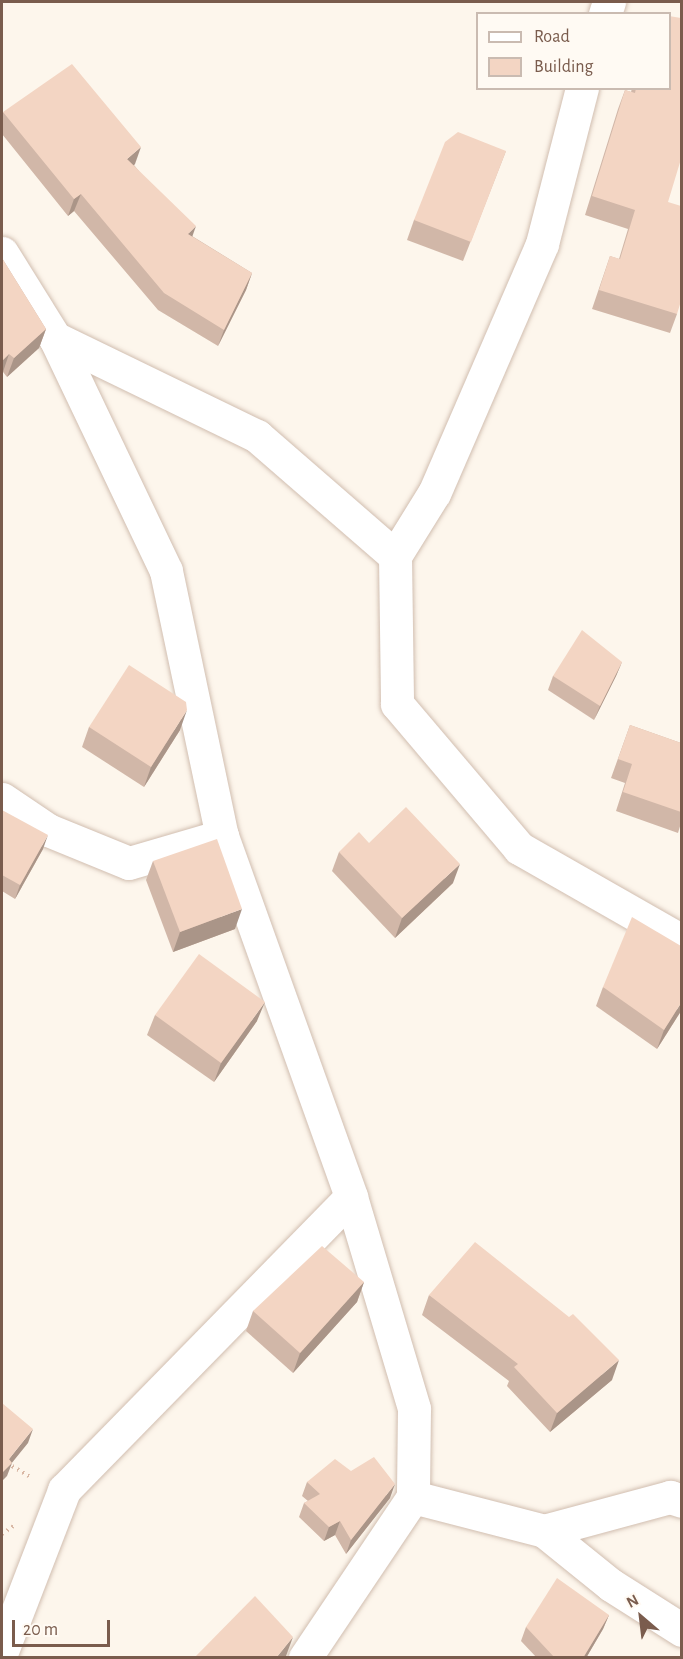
<!DOCTYPE html>
<style>
body{margin:0}
#map{position:relative;width:683px;height:1659px;overflow:hidden;background:#fdf6ec;font-family:"Alegreya Sans",sans-serif}
div>[style]{position:absolute}
.path>*{height:4px;margin-top:-2px;transform-origin:0;background:repeating-linear-gradient(90deg,#d9b8a5 0 1.5px,transparent 0 6px)}
.roads{filter:drop-shadow(0 0 2px #d1beb0) drop-shadow(0 0 2px #d1beb0)}
.minor>*{height:33px;margin:-16.5px;padding:0 16.5px;transform-origin:16.5px;border-radius:16.5px;background:#fff}
.wall>*{inset:0;background:#d1b7a8}
.shaded-wall>*{inset:0;background:#aa9588}
.building>*{inset:0;background:#f3d5c3}
span{translate:-50% -50%;white-space:nowrap;text-align:center;line-height:1.15;-webkit-text-stroke:4.5px #fffaf3;paint-order:stroke}
.frame{position:absolute;inset:0;border:3px solid #7a5c4d;pointer-events:none}
.legend{position:absolute;left:476px;top:12px;width:195px;height:78px;box-sizing:border-box;background:#fffaf3;border:2px solid #cabbb1;margin:0;padding:8px 10px;list-style:none;font-size:18px;color:#7a5c4d}
.legend li{display:flex;align-items:center;gap:12px;height:30px}
.legend b{width:30px;border:2px solid #cabbb1}
.north{position:absolute;left:611px;top:1587px;width:60px;height:60px;-webkit-text-stroke:4px #fffaf3;paint-order:stroke;rotate:332deg;font-size:16px;font-weight:700;line-height:24px;text-align:center;color:#7a5c4d}
.north::after{content:'';display:block;margin:auto;width:21px;height:27px;background:#7a5c4d;clip-path:polygon(50% 0,100% 100%,50% 72%,0 100%)}
.scale{position:absolute;left:12px;top:1620px;width:98px;height:27px;box-sizing:border-box;border:3px solid #7a5c4d;border-top:0;padding-left:8px;font-size:18px;line-height:21px;white-space:nowrap;color:#7a5c4d;-webkit-text-stroke:4px #fffaf3;paint-order:stroke}
</style>
<div id="map">
<div class="path">
<i style="left:2px;top:1460px;width:35px;rotate:31deg"></i>
<i style="left:2px;top:1534px;width:16px;rotate:-35deg"></i>
</div>
<div class="roads">
<div class="minor">
<i style="left:605px;top:14px;width:13px;rotate:-72deg"></i>
<i style="left:582px;top:88px;width:161px;rotate:104.4deg"></i>
<i style="left:542px;top:244px;width:271px;rotate:113.4deg"></i>
<i style="left:434px;top:493px;width:74px;rotate:121.8deg"></i>
<i style="left:395px;top:556px;width:148px;rotate:89.2deg"></i>
<i style="left:397px;top:704px;width:189px;rotate:49.7deg"></i>
<i style="left:519px;top:848px;width:188px;rotate:29.7deg"></i>
<i style="left:2px;top:253px;width:100px;rotate:58.1deg"></i>
<i style="left:55px;top:338px;width:225px;rotate:25.9deg"></i>
<i style="left:257px;top:436px;width:183px;rotate:41deg"></i>
<i style="left:55px;top:338px;width:258px;rotate:64.5deg"></i>
<i style="left:166px;top:571px;width:271px;rotate:78.1deg"></i>
<i style="left:222px;top:836px;width:383px;rotate:70.3deg"></i>
<i style="left:351px;top:1197px;width:221px;rotate:73.4deg"></i>
<i style="left:414px;top:1409px;width:88px;rotate:90.7deg"></i>
<i style="left:413px;top:1497px;width:194px;rotate:123.9deg"></i>
<i style="left:2px;top:799px;width:55px;rotate:34deg"></i>
<i style="left:48px;top:830px;width:87px;rotate:22.2deg"></i>
<i style="left:129px;top:863px;width:97px;rotate:-16.2deg"></i>
<i style="left:413px;top:1497px;width:135px;rotate:14.5deg"></i>
<i style="left:544px;top:1531px;width:131px;rotate:-15.1deg"></i>
<i style="left:670px;top:1497px;width:13px;rotate:18deg"></i>
<i style="left:544px;top:1531px;width:86px;rotate:38.9deg"></i>
<i style="left:611px;top:1585px;width:84px;rotate:32.4deg"></i>
<i style="left:2px;top:1651px;width:173px;rotate:-68.9deg"></i>
<i style="left:64px;top:1490px;width:410px;rotate:-45.6deg"></i>
</div>
</div>
<div class="wall">
<i style="clip-path:polygon(632px 88px,669px 88px,668px 202px,677px 314px,670px 333px,592px 309px,610px 256px,619px 259px,628px 229px,585px 215px,618px 109px,625px 90px,631px 92px)"></i>
<i style="clip-path:polygon(3px 112px,135px 164px,134px 165px,192px 236px,252px 273px,246px 290px,218px 346px,158px 310px,74px 211px,68px 216px,2px 134px,2px 117px)"></i>
<i style="clip-path:polygon(506px 151px,463px 261px,407px 240px,414px 220px)"></i>
<i style="clip-path:polygon(2px 258px,46px 329px,39px 348px,7px 377px,3px 372px)"></i>
<i style="clip-path:polygon(622px 662px,616px 676px,594px 720px,548px 690px,553px 676px)"></i>
<i style="clip-path:polygon(630px 725px,681px 743px,681px 823px,678px 833px,616px 811px,625px 783px,611px 778px)"></i>
<i style="clip-path:polygon(89px 727px,180px 730px,144px 787px,82px 747px)"></i>
<i style="clip-path:polygon(2px 810px,43px 849px,15px 899px,2px 891px)"></i>
<i style="clip-path:polygon(369px 843px,453px 883px,395px 938px,332px 871px,339px 852px)"></i>
<i style="clip-path:polygon(153px 861px,235px 929px,173px 952px,146px 880px)"></i>
<i style="clip-path:polygon(603px 987px,681px 1011px,657px 1049px,596px 1006px)"></i>
<i style="clip-path:polygon(155px 1015px,257px 1021px,214px 1082px,147px 1035px)"></i>
<i style="clip-path:polygon(364px 1282px,357px 1302px,293px 1373px,246px 1331px,253px 1311px)"></i>
<i style="clip-path:polygon(429px 1295px,612px 1380px,550px 1432px,507px 1386px,509px 1381px,422px 1315px)"></i>
<i style="clip-path:polygon(351px 1471px,390px 1498px,346px 1554px,335px 1535px,324px 1541px,299px 1517px,304px 1503px,308px 1501px,302px 1496px,307px 1482px)"></i>
<i style="clip-path:polygon(609px 1615px,603px 1629px,586px 1658px,537px 1658px,521px 1641px,526px 1627px)"></i>
</div>
<div class="shaded-wall">
<i style="clip-path:polygon(141px 147px,135px 164px,121px 175px,127px 159px)"></i>
<i style="clip-path:polygon(81px 194px,74px 211px,68px 216px,74px 199px)"></i>
<i style="clip-path:polygon(196px 226px,190px 243px,188px 234px)"></i>
<i style="clip-path:polygon(252px 273px,246px 290px,218px 346px,224px 330px)"></i>
<i style="clip-path:polygon(46px 329px,39px 348px,7px 377px,14px 358px)"></i>
<i style="clip-path:polygon(9px 354px,3px 372px,2px 373px,2px 361px)"></i>
<i style="clip-path:polygon(622px 662px,616px 676px,594px 720px,600px 706px)"></i>
<i style="clip-path:polygon(187px 710px,180px 730px,144px 787px,151px 767px)"></i>
<i style="clip-path:polygon(48px 835px,43px 849px,15px 899px,20px 885px)"></i>
<i style="clip-path:polygon(460px 864px,453px 883px,395px 938px,402px 918px)"></i>
<i style="clip-path:polygon(242px 909px,235px 929px,173px 952px,180px 932px)"></i>
<i style="clip-path:polygon(265px 1002px,257px 1021px,214px 1082px,221px 1063px)"></i>
<i style="clip-path:polygon(681px 1003px,681px 1011px,657px 1049px,664px 1030px)"></i>
<i style="clip-path:polygon(364px 1282px,357px 1302px,293px 1373px,300px 1353px)"></i>
<i style="clip-path:polygon(619px 1360px,612px 1380px,550px 1432px,557px 1413px)"></i>
<i style="clip-path:polygon(33px 1429px,28px 1443px,11px 1464px,12px 1463px,7px 1476px,2px 1481px,2px 1473px,9px 1459px)"></i>
<i style="clip-path:polygon(395px 1484px,390px 1498px,346px 1554px,351px 1540px)"></i>
<i style="clip-path:polygon(340px 1521px,335px 1535px,324px 1541px,329px 1527px)"></i>
<i style="clip-path:polygon(609px 1615px,603px 1629px,586px 1658px,583px 1658px)"></i>
<i style="clip-path:polygon(293px 1637px,286px 1656px,284px 1658px,276px 1658px)"></i>
</div>
<div class="building">
<i style="clip-path:polygon(669px 16px,681px 18px,681px 159px,668px 202px,681px 206px,681px 301px,677px 314px,599px 290px,610px 256px,620px 259px,635px 210px,592px 196px,625px 90px,635px 93px,636px 88px,669px 88px)"></i>
<i style="clip-path:polygon(72px 64px,141px 147px,127px 159px,196px 226px,188px 234px,252px 273px,224px 330px,164px 293px,81px 194px,74px 199px,3px 112px)"></i>
<i style="clip-path:polygon(458px 132px,506px 151px,471px 242px,414px 220px,445px 142px)"></i>
<i style="clip-path:polygon(2px 258px,46px 329px,14px 358px,9px 354px,2px 361px)"></i>
<i style="clip-path:polygon(582px 630px,622px 662px,600px 706px,553px 676px)"></i>
<i style="clip-path:polygon(129px 665px,186px 702px,187px 710px,151px 767px,89px 727px)"></i>
<i style="clip-path:polygon(630px 725px,681px 743px,681px 812px,623px 792px,632px 764px,618px 759px)"></i>
<i style="clip-path:polygon(406px 807px,460px 864px,402px 918px,339px 852px,359px 832px,369px 843px)"></i>
<i style="clip-path:polygon(2px 810px,48px 835px,20px 885px,2px 875px)"></i>
<i style="clip-path:polygon(217px 839px,242px 909px,180px 932px,153px 861px)"></i>
<i style="clip-path:polygon(632px 917px,681px 946px,681px 1003px,664px 1030px,603px 987px)"></i>
<i style="clip-path:polygon(199px 954px,265px 1002px,221px 1063px,155px 1015px)"></i>
<i style="clip-path:polygon(475px 1242px,569px 1317px,573px 1314px,619px 1360px,557px 1413px,514px 1367px,518px 1364px,429px 1295px)"></i>
<i style="clip-path:polygon(322px 1246px,364px 1282px,300px 1353px,253px 1311px)"></i>
<i style="clip-path:polygon(2px 1403px,33px 1429px,9px 1459px,12px 1463px,2px 1473px)"></i>
<i style="clip-path:polygon(374px 1457px,395px 1484px,351px 1540px,340px 1521px,329px 1527px,304px 1503px,320px 1494px,307px 1482px,335px 1459px,351px 1471px)"></i>
<i style="clip-path:polygon(557px 1578px,609px 1615px,583px 1658px,555px 1658px,526px 1627px)"></i>
<i style="clip-path:polygon(255px 1596px,293px 1637px,276px 1658px,195px 1657px)"></i>
</div>
<div class="frame"></div>
<ul class="legend">
<li><b style="height:8px;background:#fff"></b>Road</li>
<li><b style="height:16px;background:#f3d5c3"></b>Building</li>
</ul>
<div class="north">N</div>
<div class="scale">20 m</div>
</div>
